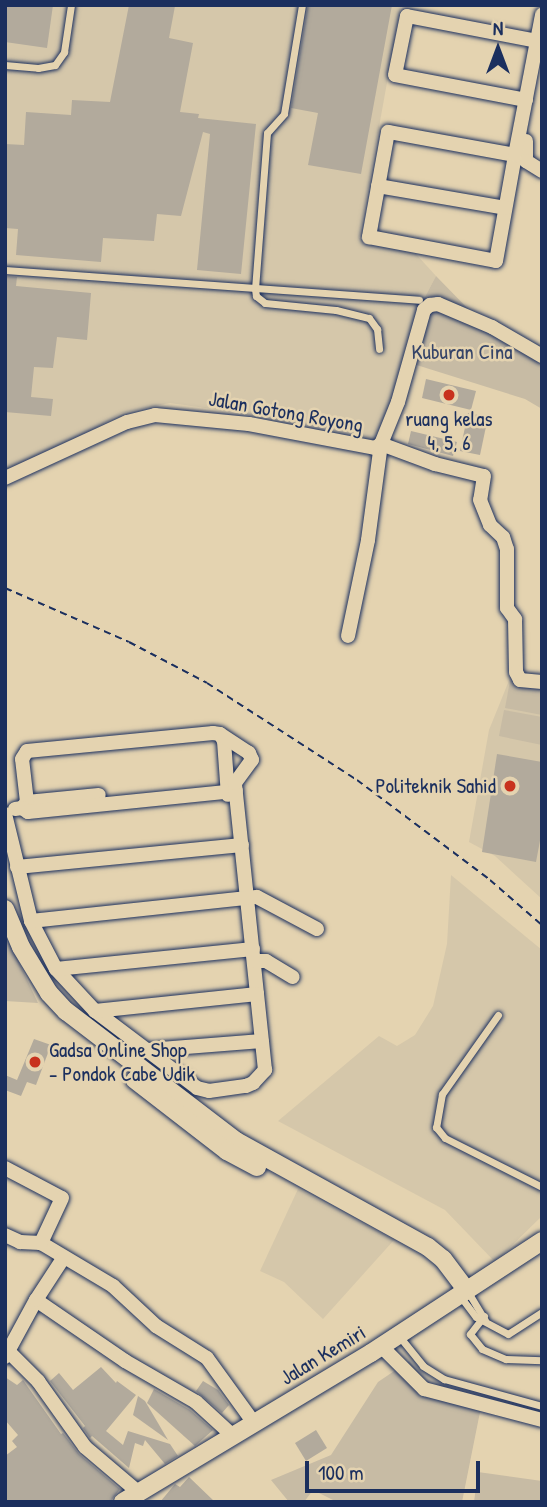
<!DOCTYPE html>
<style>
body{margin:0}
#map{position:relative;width:547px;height:1507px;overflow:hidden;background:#e4d3b0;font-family:"Patrick Hand",sans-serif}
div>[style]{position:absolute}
.built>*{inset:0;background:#d5c7aa}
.green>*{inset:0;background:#c7bba4}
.building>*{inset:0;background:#b2aa9c}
.path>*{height:2px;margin-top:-1px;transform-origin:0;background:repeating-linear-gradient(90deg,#1b2f5e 0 7px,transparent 0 12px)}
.roads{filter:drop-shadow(0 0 2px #1b2f5e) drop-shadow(0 0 2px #1b2f5e)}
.service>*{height:7px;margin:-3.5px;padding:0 3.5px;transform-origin:3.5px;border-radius:3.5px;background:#e4d3b0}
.minor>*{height:14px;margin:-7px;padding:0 7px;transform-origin:7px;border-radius:7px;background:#e4d3b0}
.tertiary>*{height:18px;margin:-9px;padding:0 9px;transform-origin:9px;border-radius:9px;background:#e4d3b0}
.dots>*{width:19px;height:19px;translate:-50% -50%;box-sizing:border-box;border:4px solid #e4d3b0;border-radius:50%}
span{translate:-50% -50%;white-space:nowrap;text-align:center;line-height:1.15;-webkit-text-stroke:5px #e4d3b0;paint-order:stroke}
.park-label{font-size:21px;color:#354468}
.street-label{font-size:21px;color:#1b2f5e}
.poi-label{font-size:21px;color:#1b2f5e}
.right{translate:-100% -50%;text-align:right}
.left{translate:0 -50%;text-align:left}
.frame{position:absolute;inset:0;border:7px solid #1b2f5e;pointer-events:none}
.north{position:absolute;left:463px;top:14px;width:70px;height:70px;-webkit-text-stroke:5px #e4d3b0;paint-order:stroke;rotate:0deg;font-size:19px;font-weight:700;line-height:28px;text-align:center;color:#1b2f5e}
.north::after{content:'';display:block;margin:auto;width:24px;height:32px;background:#1b2f5e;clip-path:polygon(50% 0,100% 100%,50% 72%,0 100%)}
.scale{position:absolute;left:305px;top:1461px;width:175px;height:32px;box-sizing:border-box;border:4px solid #1b2f5e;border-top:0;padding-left:9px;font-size:21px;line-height:24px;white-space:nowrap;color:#1b2f5e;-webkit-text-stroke:5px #e4d3b0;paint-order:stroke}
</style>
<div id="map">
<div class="built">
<i style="clip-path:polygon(5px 5px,401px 5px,359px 238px,416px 254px,436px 276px,418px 310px,399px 399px,377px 443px,234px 412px,170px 403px,121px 413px,15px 477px,5px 478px)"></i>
<i style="clip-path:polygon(512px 673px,542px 677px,542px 899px,495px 856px,469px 842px,489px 730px)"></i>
<i style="clip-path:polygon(451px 875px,542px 950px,542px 1216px,495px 1262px,445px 1210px,278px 1121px,379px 1036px,397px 1046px,415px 1035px,433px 1006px,447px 944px)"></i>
<i style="clip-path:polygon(298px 1189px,394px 1240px,323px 1319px,284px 1282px,260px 1271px)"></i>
</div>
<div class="green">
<i style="clip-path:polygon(436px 276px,475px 316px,542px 347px,542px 409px,525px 399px,407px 362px,418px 310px)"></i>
<i style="clip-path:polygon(510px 681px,542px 687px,542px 715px,505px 708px)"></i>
<i style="clip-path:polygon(504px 710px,542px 717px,542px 745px,499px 736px)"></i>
<i style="clip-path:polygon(5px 932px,14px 952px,38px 1003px,5px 1001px)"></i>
<i style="clip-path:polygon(409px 1361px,431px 1387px,482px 1402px,462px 1502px,337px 1502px,313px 1490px,304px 1502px,289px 1502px,271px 1480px,331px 1455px,378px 1382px)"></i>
<i style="clip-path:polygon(478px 1472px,542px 1481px,542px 1502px,474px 1502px)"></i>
</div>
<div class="building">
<i style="clip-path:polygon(5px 5px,53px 5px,47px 48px,5px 42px)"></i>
<i style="clip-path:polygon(129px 5px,175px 6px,169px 38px,193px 43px,180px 112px,199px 114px,198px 118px,256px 124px,241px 274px,197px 270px,210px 134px,203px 132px,181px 216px,157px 214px,154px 241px,103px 238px,101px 262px,16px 255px,18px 229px,5px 228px,5px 144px,24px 145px,26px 112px,71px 115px,72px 100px,110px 102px)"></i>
<i style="clip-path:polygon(308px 5px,392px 5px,361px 174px,308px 165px,318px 113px,291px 108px)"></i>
<i style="clip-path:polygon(5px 276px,17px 277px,16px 286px,91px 293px,87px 340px,57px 337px,53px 368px,34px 367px,31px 397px,53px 399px,51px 416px,5px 412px)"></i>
<i style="clip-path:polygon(426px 379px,476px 391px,471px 410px,422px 398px)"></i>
<i style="clip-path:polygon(468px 413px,488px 417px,480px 455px,460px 451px)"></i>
<i style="clip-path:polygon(411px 431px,457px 442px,453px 456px,408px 444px)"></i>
<i style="clip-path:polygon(497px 754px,542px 762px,542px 830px,536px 862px,482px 852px)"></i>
<i style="clip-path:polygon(34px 1039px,51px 1045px,36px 1085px,27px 1082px,21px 1096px,5px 1090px,5px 1075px,17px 1080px)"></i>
<i style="clip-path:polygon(101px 1367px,116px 1383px,117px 1381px,136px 1395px,106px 1431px,123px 1445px,128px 1431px,170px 1444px,178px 1456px,165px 1464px,145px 1440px,143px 1446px,135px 1443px,129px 1468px,92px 1436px,90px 1438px,83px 1428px,85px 1426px,50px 1381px,59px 1373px,73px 1390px)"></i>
<i style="clip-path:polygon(5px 1377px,17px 1385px,23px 1380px,61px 1434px,63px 1433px,79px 1454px,120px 1489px,110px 1502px,5px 1502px,5px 1456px,17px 1447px,12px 1441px,18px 1435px,5px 1420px)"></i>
<i style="clip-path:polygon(203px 1381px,218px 1390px,229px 1405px,222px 1413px,196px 1391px)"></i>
<i style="clip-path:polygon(154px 1389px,190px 1410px,213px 1430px,195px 1446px,147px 1403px)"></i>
<i style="clip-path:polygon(138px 1396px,145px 1401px,168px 1440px,133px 1415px)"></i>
<i style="clip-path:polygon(316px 1430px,327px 1448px,306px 1461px,295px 1443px)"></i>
<i style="clip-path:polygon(189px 1477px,215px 1502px,160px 1502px,175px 1484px,180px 1487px)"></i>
</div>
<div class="path">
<i style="left:5px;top:588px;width:135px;rotate:23.5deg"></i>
<i style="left:129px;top:642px;width:88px;rotate:27.7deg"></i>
<i style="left:207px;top:683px;width:179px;rotate:32.9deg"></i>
<i style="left:357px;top:780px;width:166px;rotate:36.9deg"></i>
<i style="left:490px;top:880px;width:69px;rotate:40.9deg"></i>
</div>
<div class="roads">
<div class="service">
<i style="left:302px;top:5px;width:110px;rotate:99.4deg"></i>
<i style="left:284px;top:114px;width:25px;rotate:132deg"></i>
<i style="left:267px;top:133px;width:156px;rotate:94.4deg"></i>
<i style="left:255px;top:289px;width:7px;rotate:82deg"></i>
<i style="left:256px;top:296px;width:11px;rotate:38deg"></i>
<i style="left:265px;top:303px;width:71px;rotate:5.6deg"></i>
<i style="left:336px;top:310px;width:34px;rotate:14deg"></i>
<i style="left:369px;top:318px;width:14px;rotate:54deg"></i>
<i style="left:377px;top:329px;width:20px;rotate:84deg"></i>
<i style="left:5px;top:65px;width:33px;rotate:5deg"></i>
<i style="left:38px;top:68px;width:17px;rotate:-10deg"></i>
<i style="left:55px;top:65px;width:16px;rotate:-55deg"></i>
<i style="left:64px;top:52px;width:48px;rotate:-81.5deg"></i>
<i style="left:5px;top:270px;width:415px;rotate:4.1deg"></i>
<i style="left:498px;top:1015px;width:97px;rotate:125.3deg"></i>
<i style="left:442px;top:1094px;width:34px;rotate:100deg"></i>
<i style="left:436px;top:1127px;width:14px;rotate:51deg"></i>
<i style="left:445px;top:1138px;width:109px;rotate:26.8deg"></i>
<i style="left:468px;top:1292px;width:33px;rotate:59deg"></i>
<i style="left:460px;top:1296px;width:26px;rotate:53deg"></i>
<i style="left:476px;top:1317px;width:36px;rotate:28deg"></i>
<i style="left:508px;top:1334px;width:40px;rotate:-32.9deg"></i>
<i style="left:484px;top:1316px;width:23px;rotate:128deg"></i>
<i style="left:470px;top:1334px;width:19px;rotate:51deg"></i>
<i style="left:482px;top:1349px;width:26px;rotate:23deg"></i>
<i style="left:506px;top:1359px;width:36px;rotate:2deg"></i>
<i style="left:399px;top:1336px;width:38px;rotate:51deg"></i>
<i style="left:423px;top:1366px;width:25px;rotate:32deg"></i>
<i style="left:444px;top:1379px;width:102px;rotate:15.4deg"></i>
</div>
<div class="minor">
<i style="left:526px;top:100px;width:133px;rotate:-169.2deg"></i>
<i style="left:395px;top:75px;width:60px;rotate:-78.5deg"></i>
<i style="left:407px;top:16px;width:132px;rotate:10.9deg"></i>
<i style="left:526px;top:141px;width:20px;rotate:90deg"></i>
<i style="left:526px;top:161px;width:19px;rotate:32deg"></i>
<i style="left:515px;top:155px;width:129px;rotate:-169.7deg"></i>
<i style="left:388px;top:132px;width:107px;rotate:100.3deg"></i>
<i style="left:369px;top:237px;width:129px;rotate:10.7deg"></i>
<i style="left:496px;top:261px;width:108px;rotate:-79.8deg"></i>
<i style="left:515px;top:155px;width:143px;rotate:-79.1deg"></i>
<i style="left:378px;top:186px;width:129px;rotate:9.8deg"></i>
<i style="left:5px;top:478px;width:134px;rotate:-24.7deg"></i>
<i style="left:127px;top:422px;width:29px;rotate:-14deg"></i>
<i style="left:155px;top:415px;width:94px;rotate:5.5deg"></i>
<i style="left:249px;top:424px;width:128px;rotate:10.8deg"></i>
<i style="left:375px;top:448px;width:7px;rotate:-34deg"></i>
<i style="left:381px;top:444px;width:45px;rotate:-68deg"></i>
<i style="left:398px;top:402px;width:96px;rotate:-74.2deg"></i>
<i style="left:424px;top:310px;width:8px;rotate:-40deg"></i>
<i style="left:430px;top:305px;width:8px;rotate:-7deg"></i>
<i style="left:438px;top:304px;width:59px;rotate:23.1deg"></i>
<i style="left:492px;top:327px;width:58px;rotate:30.1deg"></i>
<i style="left:348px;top:636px;width:98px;rotate:-78.2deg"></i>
<i style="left:368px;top:540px;width:97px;rotate:-82.3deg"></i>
<i style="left:381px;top:444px;width:58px;rotate:20.3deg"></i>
<i style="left:435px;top:464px;width:50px;rotate:13.8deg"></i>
<i style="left:484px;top:476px;width:24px;rotate:99deg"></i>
<i style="left:480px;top:500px;width:27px;rotate:68deg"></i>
<i style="left:490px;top:525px;width:18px;rotate:43deg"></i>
<i style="left:503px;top:537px;width:13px;rotate:72deg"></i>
<i style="left:507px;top:549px;width:59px;rotate:90deg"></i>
<i style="left:507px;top:608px;width:14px;rotate:54deg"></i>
<i style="left:515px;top:619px;width:53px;rotate:88.9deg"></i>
<i style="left:516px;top:672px;width:9px;rotate:63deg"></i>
<i style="left:520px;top:680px;width:22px;rotate:5deg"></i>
<i style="left:27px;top:802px;width:72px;rotate:-5.6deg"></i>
<i style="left:22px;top:808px;width:8px;rotate:-50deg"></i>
<i style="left:27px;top:802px;width:43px;rotate:-96.6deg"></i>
<i style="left:22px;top:759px;width:9px;rotate:-58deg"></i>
<i style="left:27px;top:751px;width:187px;rotate:-5.5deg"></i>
<i style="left:213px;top:733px;width:7px;rotate:8deg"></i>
<i style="left:220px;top:734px;width:8px;rotate:60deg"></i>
<i style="left:224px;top:741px;width:54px;rotate:85.8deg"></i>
<i style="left:15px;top:809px;width:7px;rotate:-8deg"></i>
<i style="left:22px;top:808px;width:7px;rotate:34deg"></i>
<i style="left:28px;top:812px;width:209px;rotate:-5.8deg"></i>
<i style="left:5px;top:814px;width:110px;rotate:76.3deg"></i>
<i style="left:31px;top:921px;width:54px;rotate:62.5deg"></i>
<i style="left:56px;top:969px;width:57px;rotate:47.1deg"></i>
<i style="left:95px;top:1011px;width:128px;rotate:37deg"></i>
<i style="left:197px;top:1088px;width:12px;rotate:14deg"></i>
<i style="left:209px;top:1091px;width:37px;rotate:-8deg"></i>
<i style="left:246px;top:1086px;width:8px;rotate:-23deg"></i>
<i style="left:253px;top:1083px;width:18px;rotate:-47deg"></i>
<i style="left:265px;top:1070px;width:289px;rotate:-96deg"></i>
<i style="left:235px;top:783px;width:29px;rotate:-54deg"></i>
<i style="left:252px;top:760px;width:8px;rotate:-113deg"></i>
<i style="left:249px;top:753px;width:35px;rotate:-147deg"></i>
<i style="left:17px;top:867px;width:226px;rotate:-5.6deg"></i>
<i style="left:31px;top:921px;width:227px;rotate:-6.1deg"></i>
<i style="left:257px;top:897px;width:68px;rotate:28.1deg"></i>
<i style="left:254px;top:961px;width:12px"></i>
<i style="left:266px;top:961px;width:31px;rotate:31deg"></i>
<i style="left:56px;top:969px;width:198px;rotate:-5.8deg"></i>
<i style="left:95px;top:1011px;width:163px;rotate:-6deg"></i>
<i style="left:148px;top:1050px;width:114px;rotate:-4.5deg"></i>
<i style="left:5px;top:1168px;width:64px;rotate:27.8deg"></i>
<i style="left:62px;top:1198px;width:50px;rotate:115deg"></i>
<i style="left:41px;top:1243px;width:84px;rotate:30.8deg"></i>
<i style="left:113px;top:1286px;width:59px;rotate:42.9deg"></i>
<i style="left:156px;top:1326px;width:60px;rotate:32.1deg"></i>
<i style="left:207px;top:1358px;width:80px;rotate:54.1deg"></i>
<i style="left:5px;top:1235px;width:17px;rotate:25deg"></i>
<i style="left:20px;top:1242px;width:21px;rotate:3deg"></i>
<i style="left:36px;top:1300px;width:108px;rotate:34.4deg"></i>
<i style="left:125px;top:1361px;width:82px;rotate:30deg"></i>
<i style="left:196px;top:1402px;width:49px;rotate:42.5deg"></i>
<i style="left:381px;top:1346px;width:61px;rotate:45deg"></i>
<i style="left:424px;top:1389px;width:122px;rotate:14.7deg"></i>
<i style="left:10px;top:1353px;width:40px;rotate:45deg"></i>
<i style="left:38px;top:1381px;width:81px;rotate:54.5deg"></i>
<i style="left:85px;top:1447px;width:70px;rotate:40.3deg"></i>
<i style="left:5px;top:1357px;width:65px;rotate:-61.5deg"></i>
<i style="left:36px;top:1300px;width:51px;rotate:-56.9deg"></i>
</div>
<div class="tertiary">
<i style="left:5px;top:909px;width:41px;rotate:67.2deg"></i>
<i style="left:21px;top:947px;width:54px;rotate:58.7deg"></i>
<i style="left:49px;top:993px;width:25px;rotate:47deg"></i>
<i style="left:66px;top:1011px;width:214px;rotate:37.4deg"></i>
<i style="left:236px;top:1141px;width:219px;rotate:28.9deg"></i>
<i style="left:428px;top:1247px;width:19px;rotate:39deg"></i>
<i style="left:443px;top:1259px;width:39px;rotate:53deg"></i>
<i style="left:135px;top:1080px;width:116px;rotate:37.7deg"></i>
<i style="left:227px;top:1151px;width:34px;rotate:28deg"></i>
<i style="left:123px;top:1502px;width:289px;rotate:-31deg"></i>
<i style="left:371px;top:1353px;width:204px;rotate:-33.2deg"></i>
</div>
</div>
<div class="dots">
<i style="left:449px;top:395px;background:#c8321e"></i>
<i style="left:510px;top:786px;background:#c8321e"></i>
<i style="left:35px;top:1062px;background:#c8321e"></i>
</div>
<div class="park-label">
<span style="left:462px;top:352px">Kuburan Cina</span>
</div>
<div class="street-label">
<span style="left:286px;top:412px;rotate:10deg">Jalan Gotong Royong</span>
<span style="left:323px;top:1355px;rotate:-31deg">Jalan Kemiri</span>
</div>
<div class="poi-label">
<span style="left:449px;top:431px">ruang kelas<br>4, 5, 6</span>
<span class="right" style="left:496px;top:786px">Politeknik Sahid</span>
<span class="left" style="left:49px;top:1062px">Gadsa Online Shop<br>- Pondok Cabe Udik</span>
</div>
<div class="frame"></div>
<div class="north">N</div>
<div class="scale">100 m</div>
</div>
